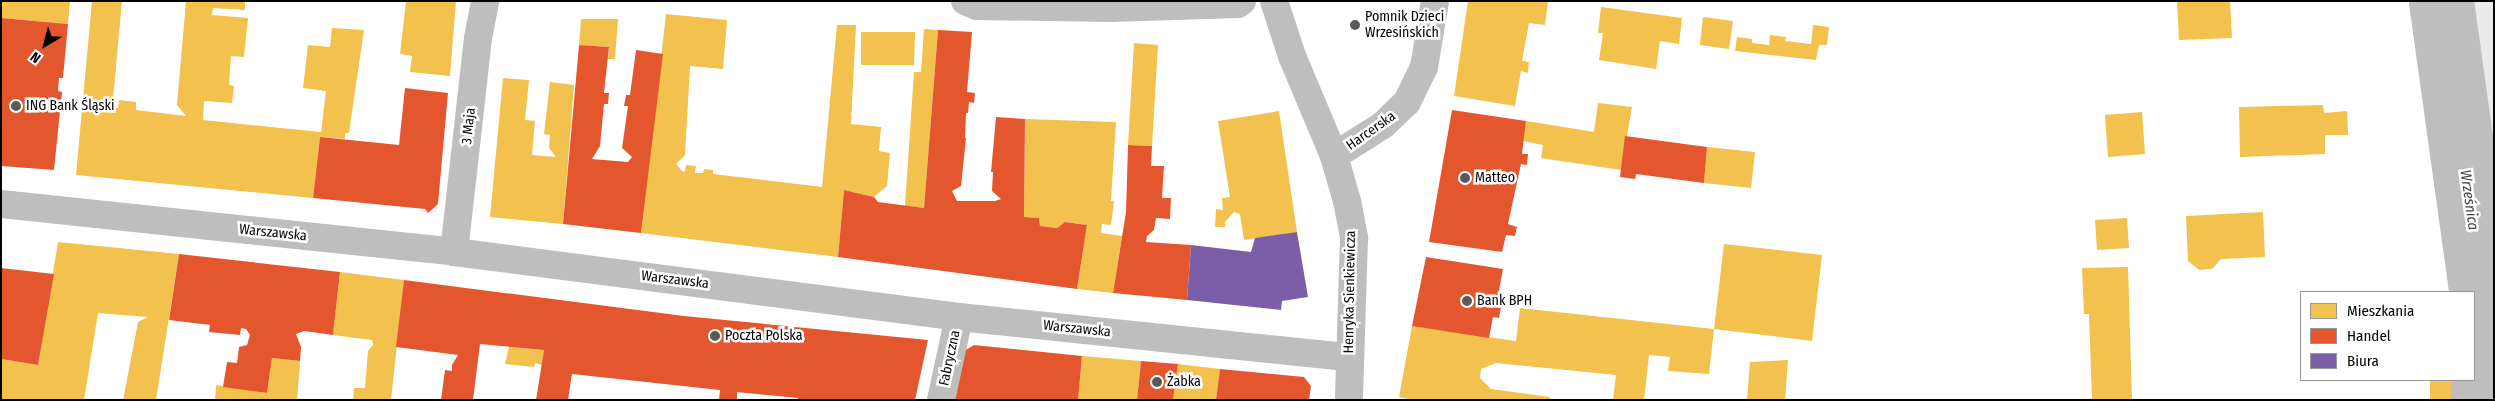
<!DOCTYPE html>
<meta charset="utf-8">
<style>
body{margin:0}
#map{position:relative;width:2495px;height:401px;overflow:hidden;background:#fff;font-family:"Fira Sans Condensed",sans-serif}
div>[style]{position:absolute}
.green>*{inset:0;background:#ebebeb}
.homes>*{inset:0;background:#f2c14e}
.shops>*{inset:0;background:#e4572e}
.offices>*{inset:0;background:#7b5ea7}
.river>*{height:65px;margin:-32.5px;padding:0 32.5px;transform-origin:32.5px;border-radius:32.5px;background:#bebebe}
.minor>*{height:28px;margin:-14px;padding:0 14px;transform-origin:14px;border-radius:14px;background:#bebebe}
.dots>*{width:14px;height:14px;translate:-50% -50%;box-sizing:border-box;border:2px solid #fff;border-radius:50%}
span{translate:-50% -50%;white-space:nowrap;text-align:center;line-height:1.15;-webkit-text-stroke:5px #fff;paint-order:stroke}
.poi-label{font-size:14px;color:#000}
.left{translate:0 -50%;text-align:left}
.street-label{font-size:14px;color:#000}
.water-label{font-size:15px;color:#434343;font-style:italic}
.frame{position:absolute;inset:0;border:2px solid #000;pointer-events:none}
.legend{position:absolute;left:2300px;top:291px;width:175px;height:90px;box-sizing:border-box;background:#fff;border:1px solid #999;margin:0;padding:6px 9px;list-style:none;font-size:15px;color:#000}
.legend li{display:flex;align-items:center;gap:10px;height:25px}
.legend b{width:25px;border:1px solid #999}
.north{position:absolute;left:20px;top:20px;width:50px;height:50px;-webkit-text-stroke:4px #fff;paint-order:stroke;rotate:217deg;font-size:14px;font-weight:700;line-height:20px;text-align:center;color:#000}
.north::after{content:'';display:block;margin:auto;width:18px;height:22px;background:#000;clip-path:polygon(50% 0,100% 100%,50% 72%,0 100%)}
</style>
<div id="map">
<div class="green">
<i style="clip-path:polygon(2459px 1px,2494px 1px,2494px 257px)"></i>
</div>
<div class="homes">
<i style="clip-path:polygon(1px 1px,70px 1px,68px 24px,1px 18px)"></i>
<i style="clip-path:polygon(92px 1px,122px 1px,113px 99px,105px 106px,118px 108px,119px 100px,136px 102px,136px 110px,186px 116px,177px 105px,186px 1px,245px 1px,245px 10px,213px 8px,212px 15px,248px 18px,244px 57px,231px 56px,229px 85px,234px 86px,232px 103px,204px 101px,203px 120px,321px 132px,326px 91px,303px 88px,308px 45px,330px 47px,332px 28px,364px 30px,349px 133px,345px 133px,345px 139px,320px 137px,313px 198px,76px 175px)"></i>
<i style="clip-path:polygon(406px 1px,456px 1px,450px 76px,410px 72px,412px 56px,400px 54px)"></i>
<i style="clip-path:polygon(1468px 1px,1548px 1px,1545px 25px,1529px 23px,1522px 61px,1529px 62px,1528px 73px,1521px 71px,1515px 106px,1454px 96px)"></i>
<i style="clip-path:polygon(2177px 1px,2230px 1px,2232px 38px,2179px 40px)"></i>
<i style="clip-path:polygon(1601px 7px,1682px 18px,1679px 44px,1660px 41px,1656px 69px,1599px 60px,1603px 33px,1598px 33px)"></i>
<i style="clip-path:polygon(666px 14px,727px 20px,723px 69px,690px 66px,685px 155px,676px 164px,682px 171px,685px 172px,686px 165px,696px 166px,695px 173px,703px 173px,704px 169px,713px 170px,713px 174px,822px 187px,837px 25px,856px 25px,851px 124px,881px 127px,879px 151px,890px 153px,887px 186px,874px 197px,844px 190px,838px 257px,641px 233px)"></i>
<i style="clip-path:polygon(1703px 17px,1733px 21px,1729px 49px,1700px 45px)"></i>
<i style="clip-path:polygon(581px 19px,618px 19px,615px 59px,608px 59px,609px 47px,579px 45px)"></i>
<i style="clip-path:polygon(1813px 25px,1829px 27px,1827px 45px,1819px 45px,1816px 60px,1735px 51px,1737px 37px,1752px 39px,1752px 43px,1769px 45px,1770px 35px,1786px 37px,1785px 41px,1811px 44px)"></i>
<i style="clip-path:polygon(924px 29px,938px 30px,924px 208px,905px 206px,914px 72px,921px 72px)"></i>
<i style="clip-path:polygon(861px 32px,915px 32px,914px 65px,861px 65px)"></i>
<i style="clip-path:polygon(1134px 43px,1158px 45px,1152px 146px,1128px 145px)"></i>
<i style="clip-path:polygon(503px 78px,529px 80px,525px 120px,535px 121px,532px 155px,556px 157px,549px 148px,550px 135px,544px 134px,550px 82px,574px 85px,563px 224px,490px 217px)"></i>
<i style="clip-path:polygon(1598px 103px,1632px 107px,1621px 170px,1541px 158px,1543px 145px,1523px 141px,1526px 121px,1594px 132px)"></i>
<i style="clip-path:polygon(2323px 105px,2324px 113px,2347px 111px,2348px 135px,2325px 135px,2325px 154px,2240px 157px,2239px 107px)"></i>
<i style="clip-path:polygon(1279px 111px,1297px 232px,1244px 240px,1240px 214px,1234px 212px,1225px 222px,1225px 227px,1215px 227px,1216px 209px,1223px 210px,1222px 198px,1230px 197px,1218px 121px)"></i>
<i style="clip-path:polygon(2142px 112px,2145px 154px,2108px 157px,2105px 115px)"></i>
<i style="clip-path:polygon(1025px 119px,1116px 122px,1111px 201px,1114px 201px,1111px 225px,1102px 224px,1101px 233px,1122px 236px,1113px 293px,1077px 289px,1087px 225px,1065px 222px,1057px 228px,1040px 226px,1039px 218px,1024px 217px)"></i>
<i style="clip-path:polygon(1707px 147px,1755px 152px,1751px 188px,1704px 183px)"></i>
<i style="clip-path:polygon(2263px 212px,2265px 257px,2221px 259px,2212px 269px,2199px 270px,2188px 261px,2186px 216px)"></i>
<i style="clip-path:polygon(2127px 218px,2129px 248px,2097px 250px,2095px 220px)"></i>
<i style="clip-path:polygon(58px 242px,179px 254px,156px 400px,123px 400px,138px 322px,148px 317px,98px 313px,84px 400px,1px 400px,1px 359px,38px 365px)"></i>
<i style="clip-path:polygon(1724px 244px,1822px 255px,1812px 341px,1714px 329px)"></i>
<i style="clip-path:polygon(2128px 267px,2132px 400px,2092px 400px,2089px 314px,2084px 314px,2082px 268px)"></i>
<i style="clip-path:polygon(340px 272px,404px 280px,391px 400px,353px 400px,354px 388px,365px 388px,368px 351px,373px 345px,372px 340px,333px 335px)"></i>
<i style="clip-path:polygon(1520px 308px,1714px 329px,1709px 374px,1668px 371px,1670px 357px,1649px 355px,1644px 400px,1613px 400px,1616px 375px,1496px 363px,1481px 369px,1480px 378px,1491px 389px,1550px 397px,1549px 400px,1413px 400px,1399px 397px,1412px 326px,1516px 341px)"></i>
<i style="clip-path:polygon(509px 347px,544px 350px,542px 365px,535px 363px,534px 367px,505px 364px)"></i>
<i style="clip-path:polygon(1082px 356px,1141px 361px,1137px 400px,1078px 400px)"></i>
<i style="clip-path:polygon(272px 358px,300px 361px,297px 400px,215px 400px,216px 385px,267px 393px)"></i>
<i style="clip-path:polygon(1788px 360px,1785px 400px,1747px 400px,1750px 362px)"></i>
<i style="clip-path:polygon(1178px 364px,1220px 369px,1216px 400px,1173px 400px)"></i>
<i style="clip-path:polygon(2430px 380px,2455px 380px,2456px 400px,2430px 400px)"></i>
</div>
<div class="shops">
<i style="clip-path:polygon(1px 18px,68px 24px,63px 78px,59px 78px,58px 91px,62px 92px,54px 170px,1px 166px)"></i>
<i style="clip-path:polygon(938px 30px,972px 32px,967px 92px,975px 93px,974px 103px,969px 102px,968px 113px,966px 113px,965px 138px,966px 138px,961px 186px,952px 191px,957px 201px,995px 201px,1001px 199px,992px 191px,993px 172px,991px 172px,996px 117px,1025px 119px,1024px 217px,1039px 218px,1040px 226px,1057px 228px,1065px 222px,1087px 225px,1077px 289px,838px 257px,844px 190px,874px 197px,878px 202px,924px 208px)"></i>
<i style="clip-path:polygon(579px 45px,609px 47px,604px 93px,609px 93px,608px 104px,604px 104px,600px 146px,592px 159px,628px 162px,632px 157px,622px 148px,628px 106px,624px 106px,626px 95px,630px 95px,636px 50px,663px 54px,641px 233px,563px 224px)"></i>
<i style="clip-path:polygon(405px 88px,448px 93px,438px 204px,428px 213px,425px 209px,313px 198px,320px 137px,399px 145px)"></i>
<i style="clip-path:polygon(1452px 110px,1526px 121px,1522px 154px,1528px 154px,1527px 165px,1521px 164px,1508px 224px,1517px 227px,1515px 236px,1506px 235px,1502px 252px,1429px 242px)"></i>
<i style="clip-path:polygon(1625px 136px,1707px 147px,1704px 183px,1636px 174px,1635px 179px,1620px 177px)"></i>
<i style="clip-path:polygon(1128px 145px,1152px 146px,1151px 166px,1164px 166px,1162px 198px,1171px 198px,1170px 219px,1156px 218px,1154px 230px,1147px 236px,1146px 242px,1191px 245px,1187px 300px,1113px 293px,1126px 212px)"></i>
<i style="clip-path:polygon(179px 254px,340px 272px,333px 335px,304px 331px,296px 334px,301px 347px,300px 361px,272px 358px,267px 393px,223px 387px,227px 362px,237px 363px,239px 347px,247px 345px,250px 335px,246px 329px,241px 328px,240px 335px,209px 332px,210px 325px,169px 320px)"></i>
<i style="clip-path:polygon(1426px 257px,1503px 269px,1496px 306px,1501px 307px,1499px 318px,1493px 317px,1489px 338px,1412px 326px)"></i>
<i style="clip-path:polygon(1px 268px,54px 274px,38px 365px,1px 359px)"></i>
<i style="clip-path:polygon(404px 280px,684px 316px,928px 340px,915px 400px,798px 400px,798px 398px,737px 392px,737px 400px,719px 400px,720px 390px,572px 374px,568px 400px,536px 400px,544px 350px,480px 344px,473px 400px,441px 400px,445px 370px,452px 371px,452px 365px,458px 355px,396px 347px)"></i>
<i style="clip-path:polygon(974px 345px,1082px 356px,1078px 400px,955px 400px,964px 351px)"></i>
<i style="clip-path:polygon(1141px 361px,1178px 364px,1173px 400px,1137px 400px)"></i>
<i style="clip-path:polygon(1220px 369px,1304px 377px,1311px 386px,1309px 400px,1216px 400px)"></i>
</div>
<div class="offices">
<i style="clip-path:polygon(1297px 232px,1308px 297px,1282px 301px,1281px 310px,1187px 300px,1191px 245px,1251px 252px,1255px 238px)"></i>
</div>
<div class="river">
<i style="left:2441px;top:1px;width:319px;rotate:82.1deg"></i>
<i style="left:2485px;top:317px;width:83px;rotate:91.4deg"></i>
</div>
<div class="minor">
<i style="left:965px;top:1px;width:13px;rotate:23deg"></i>
<i style="left:977px;top:6px;width:134px;rotate:0.9deg"></i>
<i style="left:1111px;top:8px;width:127px;rotate:-1.8deg"></i>
<i style="left:1238px;top:4px;width:5px;rotate:-37deg"></i>
<i style="left:1274px;top:1px;width:58px;rotate:71.9deg"></i>
<i style="left:1292px;top:56px;width:108px;rotate:67.2deg"></i>
<i style="left:1334px;top:156px;width:47px;rotate:73.9deg"></i>
<i style="left:1347px;top:201px;width:38px;rotate:79deg"></i>
<i style="left:1354px;top:238px;width:162px;rotate:91.8deg"></i>
<i style="left:1334px;top:156px;width:58px;rotate:-32.3deg"></i>
<i style="left:1383px;top:125px;width:33px;rotate:-44deg"></i>
<i style="left:1407px;top:102px;width:39px;rotate:-64deg"></i>
<i style="left:1424px;top:67px;width:67px;rotate:-80.5deg"></i>
<i style="left:1px;top:204px;width:456px;rotate:6deg"></i>
<i style="left:454px;top:252px;width:509px;rotate:7.33deg"></i>
<i style="left:959px;top:317px;width:392px;rotate:5.9deg"></i>
<i style="left:454px;top:252px;width:215px;rotate:-83.6deg"></i>
<i style="left:478px;top:38px;width:38px;rotate:-79deg"></i>
<i style="left:941px;top:400px;width:85px;rotate:-77.8deg"></i>
</div>
<div class="dots">
<i style="left:1355px;top:25px;background:#595959"></i>
<i style="left:16px;top:106px;background:#595959"></i>
<i style="left:1465px;top:178px;background:#595959"></i>
<i style="left:1467px;top:301px;background:#595959"></i>
<i style="left:715px;top:336px;background:#595959"></i>
<i style="left:1157px;top:382px;background:#595959"></i>
</div>
<div class="poi-label">
<span class="left" style="left:1365px;top:25px">Pomnik Dzieci<br>Wrzesińskich</span>
<span class="left" style="left:26px;top:106px">ING Bank Śląski</span>
<span class="left" style="left:1475px;top:178px">Matteo</span>
<span class="left" style="left:1477px;top:301px">Bank BPH</span>
<span class="left" style="left:725px;top:336px">Poczta Polska</span>
<span class="left" style="left:1167px;top:382px">Żabka</span>
</div>
<div class="street-label">
<span style="left:469px;top:126px;rotate:-84deg">3 Maja</span>
<span style="left:1371px;top:131px;rotate:-35deg">Harcerska</span>
<span style="left:273px;top:233px;rotate:6deg">Warszawska</span>
<span style="left:675px;top:280px;rotate:7deg">Warszawska</span>
<span style="left:1350px;top:292px;rotate:-89deg">Henryka Sienkiewicza</span>
<span style="left:1077px;top:329px;rotate:6deg">Warszawska</span>
<span style="left:950px;top:358px;rotate:-78deg">Fabryczna</span>
</div>
<div class="water-label">
<span style="left:2469px;top:200px;rotate:82deg">Wrześnica</span>
</div>
<div class="frame"></div>
<ul class="legend">
<li><b style="height:14px;background:#f2c14e"></b>Mieszkania</li>
<li><b style="height:14px;background:#e4572e"></b>Handel</li>
<li><b style="height:14px;background:#7b5ea7"></b>Biura</li>
</ul>
<div class="north">N</div>
</div>
